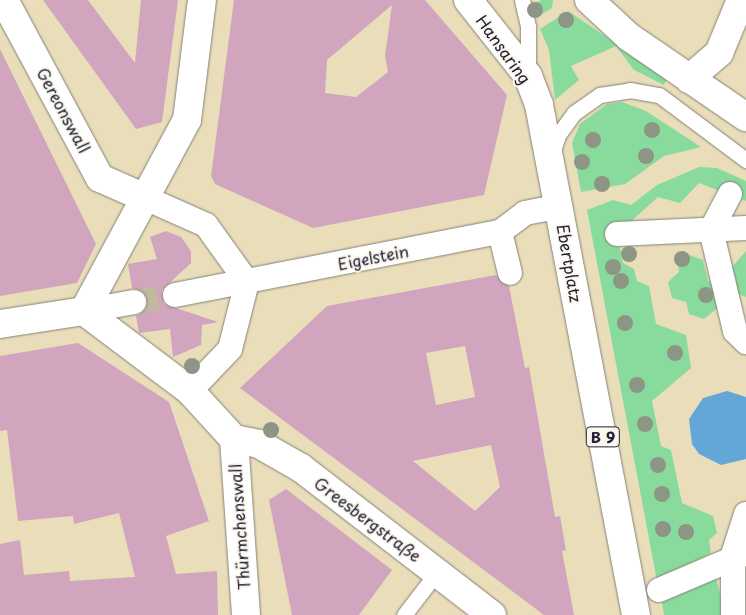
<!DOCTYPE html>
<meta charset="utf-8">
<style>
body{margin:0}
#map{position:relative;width:746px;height:615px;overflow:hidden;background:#e9deb9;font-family:"Playpen Sans",sans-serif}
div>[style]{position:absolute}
.green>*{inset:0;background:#88db9d}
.water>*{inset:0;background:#63a7d8}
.building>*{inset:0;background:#d1a5be}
.pedestrian-tunnel>*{height:24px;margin-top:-12px;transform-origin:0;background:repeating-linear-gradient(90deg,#c1b8a0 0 24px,transparent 0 36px)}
.roads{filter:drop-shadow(0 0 1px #86807a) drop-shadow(0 0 1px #86807a)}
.service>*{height:15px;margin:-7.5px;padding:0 7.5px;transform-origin:7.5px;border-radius:7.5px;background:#fff}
.pedestrian>*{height:24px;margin:-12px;padding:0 12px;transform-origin:12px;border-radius:12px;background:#fff}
.minor>*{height:28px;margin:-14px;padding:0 14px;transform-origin:14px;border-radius:14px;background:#fff}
.primary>*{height:28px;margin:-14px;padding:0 14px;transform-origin:14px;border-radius:14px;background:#fff}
.trees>*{width:16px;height:16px;margin:-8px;border-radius:50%;background:#8d9584}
span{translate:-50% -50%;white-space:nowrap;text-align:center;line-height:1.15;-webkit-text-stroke:4px #fbf7ec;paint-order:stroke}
.shield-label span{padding:1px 4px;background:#fbf7ec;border:1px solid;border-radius:4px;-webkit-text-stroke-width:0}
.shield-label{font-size:15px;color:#22223b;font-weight:700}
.street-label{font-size:16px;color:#22223b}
</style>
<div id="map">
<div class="green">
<i style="clip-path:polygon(542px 0,553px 0,552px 8px,537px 17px,533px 4px)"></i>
<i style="clip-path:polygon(568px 11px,667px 78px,664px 85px,634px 70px,616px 46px,571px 66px,579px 80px,555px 100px,549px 50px,540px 29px)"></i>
<i style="clip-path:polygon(622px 102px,646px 111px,701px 147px,664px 156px,625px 184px,581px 192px,572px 143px,580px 124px,607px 104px)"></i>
<i style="clip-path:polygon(699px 167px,717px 168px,746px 181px,746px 201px,699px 183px,680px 203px,658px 197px,617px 234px,623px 263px,634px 269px,637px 281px,649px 286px,656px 324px,686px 335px,691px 368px,652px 401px,661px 446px,671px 450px,682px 503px,713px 516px,717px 533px,709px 540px,711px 553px,657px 581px,587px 210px,613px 200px,631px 205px,657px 185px)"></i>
<i style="clip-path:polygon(746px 251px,746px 297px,738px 294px,731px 268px)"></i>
<i style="clip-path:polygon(689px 255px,703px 260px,708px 281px,717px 285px,721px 305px,704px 319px,689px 314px,686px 302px,672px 298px,668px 282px,679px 272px,678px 264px)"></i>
<i style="clip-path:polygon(715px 573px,725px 615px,664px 615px,661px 598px)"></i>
</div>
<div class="water">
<i style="clip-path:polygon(727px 391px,746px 397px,746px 459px,721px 465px,699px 454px,692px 444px,689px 419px,703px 398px)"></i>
</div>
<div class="building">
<i style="clip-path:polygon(43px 0,88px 0,135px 63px,141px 0,178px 0,162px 122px,136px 129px)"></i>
<i style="clip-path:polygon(evenodd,234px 0,425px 0,507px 95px,484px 195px,313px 228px,215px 184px,211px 176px,234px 0,392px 5px,385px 56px,388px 72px,356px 97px,325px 93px,327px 60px,392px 5px)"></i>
<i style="clip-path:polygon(0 49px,96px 244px,77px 283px,0 296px)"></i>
<i style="clip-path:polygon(166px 231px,181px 237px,191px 251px,191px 263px,162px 290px,164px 304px,218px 322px,202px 325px,201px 345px,173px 357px,170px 329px,139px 333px,136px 316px,143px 312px,148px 300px,144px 293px,132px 288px,128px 264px,157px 259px,150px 237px)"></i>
<i style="clip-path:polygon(evenodd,496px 275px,509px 286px,525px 368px,529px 367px,555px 517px,560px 516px,566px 550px,562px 551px,574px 615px,544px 615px,240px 388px,327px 306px,496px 275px,465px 346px,475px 397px,436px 405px,426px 353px,465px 346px,496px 275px,491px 445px,500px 487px,475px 511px,413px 461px,491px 445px)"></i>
<i style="clip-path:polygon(78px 343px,169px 402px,209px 521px,166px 536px,176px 574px,217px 571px,218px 615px,0 615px,0 544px,20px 540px,24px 575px,69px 571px,70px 581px,135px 577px,119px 513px,74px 524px,73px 516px,18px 521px,7px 430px,0 431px,0 356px)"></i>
<i style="clip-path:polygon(286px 489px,392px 570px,359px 615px,292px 615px,269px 500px)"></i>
</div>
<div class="pedestrian-tunnel">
<i style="left:134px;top:302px;width:42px;rotate:-9.7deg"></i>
</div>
<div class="roads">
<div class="service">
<i style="left:522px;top:0;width:28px;rotate:77deg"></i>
<i style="left:528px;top:27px;width:48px;rotate:90deg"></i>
<i style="left:552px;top:154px;width:20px;rotate:-72deg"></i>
<i style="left:558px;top:135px;width:27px;rotate:-54deg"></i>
<i style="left:574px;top:113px;width:32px;rotate:-35deg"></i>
<i style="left:600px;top:95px;width:30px;rotate:-9deg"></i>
<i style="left:630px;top:90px;width:29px;rotate:10deg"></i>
<i style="left:659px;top:95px;width:109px;rotate:36.8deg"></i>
<i style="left:404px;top:615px;width:54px;rotate:-52.5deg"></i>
</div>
<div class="pedestrian">
<i style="left:730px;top:194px;width:41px;rotate:117.8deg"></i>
<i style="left:711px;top:230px;width:104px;rotate:76.6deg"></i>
<i style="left:735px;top:331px;width:16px;rotate:45deg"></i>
<i style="left:143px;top:197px;width:69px;rotate:24deg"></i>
<i style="left:206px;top:225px;width:70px;rotate:54.3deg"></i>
<i style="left:247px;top:282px;width:69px;rotate:104.2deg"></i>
<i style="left:230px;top:349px;width:58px;rotate:133.6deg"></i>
<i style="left:500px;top:232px;width:42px;rotate:76.3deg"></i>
<i style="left:617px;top:234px;width:129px;rotate:-2.7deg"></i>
<i style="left:175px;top:295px;width:331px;rotate:-11deg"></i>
<i style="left:500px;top:232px;width:31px;rotate:-37deg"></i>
<i style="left:525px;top:213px;width:36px;rotate:-11deg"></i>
<i style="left:84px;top:311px;width:51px;rotate:-10.2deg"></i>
<i style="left:659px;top:590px;width:95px;rotate:-23deg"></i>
<i style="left:733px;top:615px;width:60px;rotate:-90deg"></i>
<i style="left:733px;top:555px;width:43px;rotate:-72.4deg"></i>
</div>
<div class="minor">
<i style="left:4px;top:0;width:202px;rotate:61.7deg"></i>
<i style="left:100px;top:178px;width:47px;rotate:23.8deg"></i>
<i style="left:689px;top:79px;width:40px;rotate:-41deg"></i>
<i style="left:719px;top:53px;width:57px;rotate:-67.5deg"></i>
<i style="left:84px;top:311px;width:217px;rotate:-61.7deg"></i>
<i style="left:187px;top:120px;width:121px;rotate:-82.9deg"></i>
<i style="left:0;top:324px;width:85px;rotate:-8.8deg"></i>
<i style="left:84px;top:311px;width:133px;rotate:37deg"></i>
<i style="left:190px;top:391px;width:65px;rotate:47.5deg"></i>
<i style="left:234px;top:439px;width:25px;rotate:11deg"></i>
<i style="left:259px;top:444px;width:48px;rotate:29.7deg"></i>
<i style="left:301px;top:468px;width:241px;rotate:37.6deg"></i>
<i style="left:234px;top:439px;width:176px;rotate:86.1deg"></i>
</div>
<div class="primary">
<i style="left:468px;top:0;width:97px;rotate:51.7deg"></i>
<i style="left:528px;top:76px;width:31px;rotate:69deg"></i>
<i style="left:539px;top:105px;width:519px;rotate:79.23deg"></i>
<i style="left:589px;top:0;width:54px;rotate:42.8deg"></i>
<i style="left:629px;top:37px;width:142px;rotate:34.4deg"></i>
</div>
</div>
<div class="trees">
<i style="left:535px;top:10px"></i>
<i style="left:566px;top:20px"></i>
<i style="left:652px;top:130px"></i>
<i style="left:593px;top:140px"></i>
<i style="left:646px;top:156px"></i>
<i style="left:582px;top:162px"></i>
<i style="left:602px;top:184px"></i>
<i style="left:629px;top:254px"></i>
<i style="left:682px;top:259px"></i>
<i style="left:613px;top:267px"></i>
<i style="left:621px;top:281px"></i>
<i style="left:706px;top:295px"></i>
<i style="left:625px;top:323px"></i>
<i style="left:675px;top:353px"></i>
<i style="left:192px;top:366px"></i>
<i style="left:637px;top:385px"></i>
<i style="left:645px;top:424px"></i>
<i style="left:271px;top:430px"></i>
<i style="left:658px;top:465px"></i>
<i style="left:662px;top:494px"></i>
<i style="left:663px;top:529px"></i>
<i style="left:686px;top:532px"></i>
</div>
<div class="shield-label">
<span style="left:603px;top:437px">B 9</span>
</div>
<div class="street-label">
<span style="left:504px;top:49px;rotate:54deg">Hansaring</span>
<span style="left:64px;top:110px;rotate:62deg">Gereonswall</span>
<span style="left:373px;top:257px;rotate:-11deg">Eigelstein</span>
<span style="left:570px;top:263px;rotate:80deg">Ebertplatz</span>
<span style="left:368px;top:519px;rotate:37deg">Greesbergstraße</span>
<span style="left:239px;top:527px;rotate:-94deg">Thürmchenswall</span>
</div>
</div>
